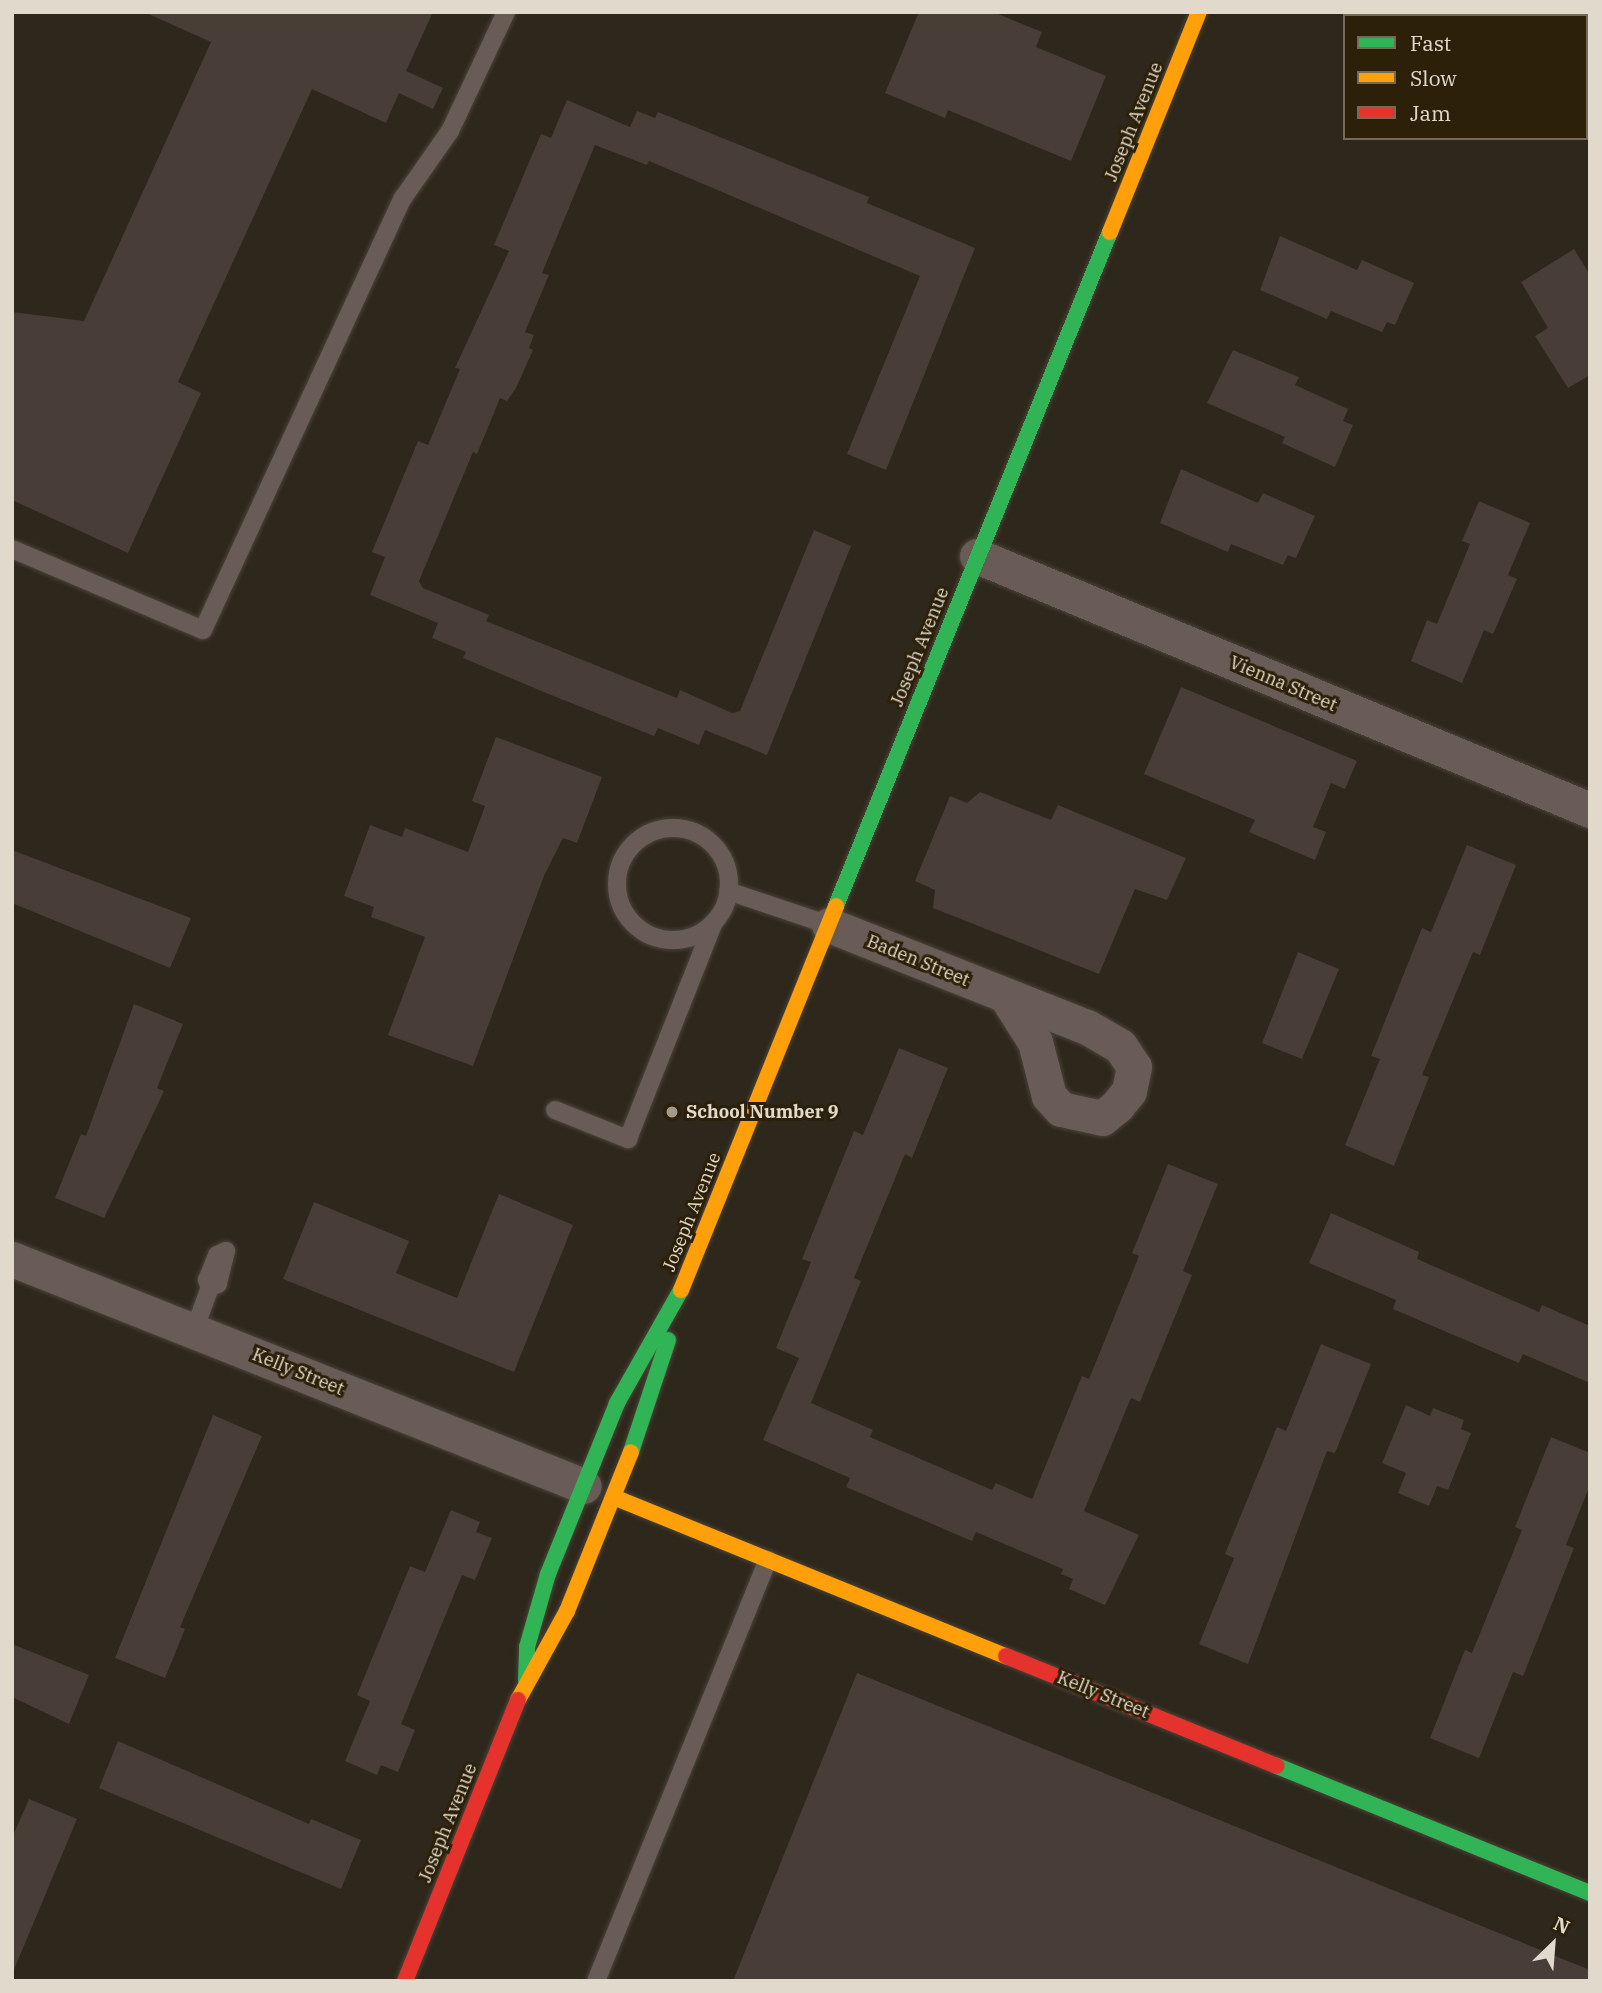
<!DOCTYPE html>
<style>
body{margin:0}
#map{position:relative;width:1602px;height:1993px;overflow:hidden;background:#2e271b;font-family:"IBM Plex Serif",serif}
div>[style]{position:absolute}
.building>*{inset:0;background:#483d37}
.roads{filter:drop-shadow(0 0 2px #494339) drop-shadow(0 0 2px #494339)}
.lane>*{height:18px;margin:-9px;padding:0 9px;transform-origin:9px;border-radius:9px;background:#695c56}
.lane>.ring{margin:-9px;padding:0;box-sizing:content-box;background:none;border:18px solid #695c56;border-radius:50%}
.street>*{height:35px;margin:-17.5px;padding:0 17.5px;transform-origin:17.5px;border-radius:17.5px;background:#695c56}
.fast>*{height:16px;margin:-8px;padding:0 8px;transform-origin:8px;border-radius:8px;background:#30b455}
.slow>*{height:16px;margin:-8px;padding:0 8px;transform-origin:8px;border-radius:8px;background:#ff9f0a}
.jam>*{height:16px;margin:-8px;padding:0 8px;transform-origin:8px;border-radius:8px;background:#e5322d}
.dots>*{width:19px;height:19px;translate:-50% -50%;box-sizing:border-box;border:4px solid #2c2009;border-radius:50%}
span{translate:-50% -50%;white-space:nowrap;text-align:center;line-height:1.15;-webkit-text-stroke:6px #2c2009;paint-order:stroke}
.street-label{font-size:18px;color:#e1d9cb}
.poi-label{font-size:18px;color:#e1d9cb;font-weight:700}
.left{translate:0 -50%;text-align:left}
.frame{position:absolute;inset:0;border:14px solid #e1d9cb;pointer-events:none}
.legend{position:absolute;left:1343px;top:14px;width:245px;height:126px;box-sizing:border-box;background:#2c2009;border:2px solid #746a57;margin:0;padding:9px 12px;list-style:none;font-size:21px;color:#e1d9cb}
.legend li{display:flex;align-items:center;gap:14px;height:35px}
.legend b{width:35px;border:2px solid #746a57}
.north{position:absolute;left:1518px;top:1909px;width:70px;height:70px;-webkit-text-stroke:5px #2c2009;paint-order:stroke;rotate:25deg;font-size:19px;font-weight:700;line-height:28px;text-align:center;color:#e1d9cb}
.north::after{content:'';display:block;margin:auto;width:24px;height:32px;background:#e1d9cb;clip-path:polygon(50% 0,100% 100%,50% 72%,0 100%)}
</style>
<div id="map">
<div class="building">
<i style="clip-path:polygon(144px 12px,433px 12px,406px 71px,443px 88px,433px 109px,399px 93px,386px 123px,312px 89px,178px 382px,201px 393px,128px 553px,12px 500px,12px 312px,84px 321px,211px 42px)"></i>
<i style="clip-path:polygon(919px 12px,993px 12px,1042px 32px,1036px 47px,1106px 76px,1071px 161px,948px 110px,945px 118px,885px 93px)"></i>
<i style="clip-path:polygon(567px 100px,630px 127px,637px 111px,655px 118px,658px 112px,869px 197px,867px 203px,975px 248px,886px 470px,847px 454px,920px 276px,649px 161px,647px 165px,595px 145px,542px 273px,549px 275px,525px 332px,534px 335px,529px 348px,533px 350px,516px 388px,507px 401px,500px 398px,477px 454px,473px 452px,419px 581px,423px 588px,489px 615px,486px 621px,677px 698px,680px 690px,732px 713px,740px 711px,814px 530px,851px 546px,767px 755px,705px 730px,699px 745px,658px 728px,654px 736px,551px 695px,463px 658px,466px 652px,432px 638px,438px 623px,370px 595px,385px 557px,372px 552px,418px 441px,428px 445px,460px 369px,455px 368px,509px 251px,494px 245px,541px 134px,551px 138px)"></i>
<i style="clip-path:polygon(1280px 236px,1357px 270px,1362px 260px,1414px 283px,1395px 325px,1387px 322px,1382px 332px,1331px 311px,1327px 319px,1260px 290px)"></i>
<i style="clip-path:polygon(1574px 249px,1590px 275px,1590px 375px,1568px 388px,1535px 336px,1548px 328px,1521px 282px)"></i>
<i style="clip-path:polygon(1233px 350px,1299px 377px,1295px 385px,1348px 409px,1343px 421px,1353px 425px,1335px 467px,1282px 443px,1285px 437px,1207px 403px)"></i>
<i style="clip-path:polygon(1181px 469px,1258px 503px,1263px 493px,1315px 516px,1296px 558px,1288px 555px,1283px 565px,1231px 544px,1228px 552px,1160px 523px)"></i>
<i style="clip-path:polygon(1479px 501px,1530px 523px,1508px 575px,1517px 579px,1493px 634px,1484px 630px,1462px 683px,1411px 661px,1427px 620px,1437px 624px,1470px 544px,1462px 541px)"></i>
<i style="clip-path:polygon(1181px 687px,1357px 761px,1345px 789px,1331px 783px,1313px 827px,1326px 832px,1315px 860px,1249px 832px,1255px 820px,1144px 774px)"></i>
<i style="clip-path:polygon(496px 737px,602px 777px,577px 843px,563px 838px,544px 876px,473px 1066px,388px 1035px,425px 937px,371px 917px,374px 907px,344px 896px,370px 825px,402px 837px,405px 828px,468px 852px,485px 806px,472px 801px)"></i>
<i style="clip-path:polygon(980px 792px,1051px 820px,1058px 805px,1186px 858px,1167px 900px,1135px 889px,1099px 974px,933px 908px,935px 890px,915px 881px,950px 796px,967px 803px)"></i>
<i style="clip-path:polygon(1467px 845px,1516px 865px,1480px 955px,1473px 952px,1422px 1075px,1429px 1077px,1394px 1166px,1345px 1145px,1380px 1059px,1371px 1056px,1422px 928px,1431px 932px)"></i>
<i style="clip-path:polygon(12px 850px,191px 918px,170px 968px,12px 903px)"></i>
<i style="clip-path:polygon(1298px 952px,1339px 969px,1302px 1059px,1262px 1043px)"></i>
<i style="clip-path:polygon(134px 1004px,183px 1024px,157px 1088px,164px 1091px,104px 1218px,55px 1198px,81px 1134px,86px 1136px)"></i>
<i style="clip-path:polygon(899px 1048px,948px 1068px,912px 1158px,905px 1154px,854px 1278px,861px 1281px,811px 1403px,873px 1430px,870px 1437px,992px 1490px,996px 1483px,1032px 1499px,1082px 1376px,1089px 1379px,1139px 1256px,1132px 1253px,1168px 1164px,1218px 1184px,1183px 1271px,1192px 1275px,1140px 1402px,1131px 1398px,1084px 1511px,1139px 1535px,1105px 1605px,1069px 1589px,1073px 1579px,1061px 1574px,1063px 1569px,976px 1532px,972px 1541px,846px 1487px,850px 1478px,763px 1440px,799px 1358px,776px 1348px,811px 1262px,802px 1259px,854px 1131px,863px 1135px)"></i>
<i style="clip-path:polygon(499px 1194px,573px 1225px,514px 1372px,283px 1279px,314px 1202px,409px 1241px,396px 1273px,457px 1298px)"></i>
<i style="clip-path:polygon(1331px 1213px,1419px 1252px,1417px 1259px,1539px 1312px,1542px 1305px,1590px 1326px,1590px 1383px,1523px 1354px,1519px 1363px,1393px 1309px,1396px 1300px,1309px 1263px)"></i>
<i style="clip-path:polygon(1321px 1344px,1371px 1364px,1335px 1453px,1327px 1451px,1248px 1664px,1199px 1644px,1234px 1558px,1225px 1554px,1277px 1427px,1286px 1431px)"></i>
<i style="clip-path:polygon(1406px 1405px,1430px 1416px,1433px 1408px,1464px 1420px,1461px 1429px,1471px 1433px,1448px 1490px,1437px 1486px,1429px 1506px,1398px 1493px,1406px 1473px,1382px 1463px)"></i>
<i style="clip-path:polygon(213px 1415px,262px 1436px,180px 1627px,185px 1629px,165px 1678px,115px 1658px)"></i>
<i style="clip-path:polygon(1551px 1437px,1590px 1453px,1590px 1485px,1566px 1545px,1574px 1548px,1523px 1676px,1513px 1672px,1479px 1758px,1430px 1738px,1465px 1650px,1472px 1653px,1522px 1530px,1515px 1527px)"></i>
<i style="clip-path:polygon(451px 1510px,480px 1522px,476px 1532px,492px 1538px,475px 1580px,462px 1575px,401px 1724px,415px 1730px,398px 1772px,381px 1765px,377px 1775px,345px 1761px,370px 1701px,357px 1695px,410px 1566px,425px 1572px)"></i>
<i style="clip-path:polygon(12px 1644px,89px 1675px,69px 1724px,12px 1697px)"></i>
<i style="clip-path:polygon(857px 1673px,1590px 1970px,1590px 1981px,733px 1981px)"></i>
<i style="clip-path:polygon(118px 1741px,309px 1824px,311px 1819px,361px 1840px,341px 1889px,99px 1788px)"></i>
<i style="clip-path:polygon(29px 1799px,77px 1819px,13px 1972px,12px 1838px)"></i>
</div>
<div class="roads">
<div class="lane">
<i style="left:12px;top:549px;width:207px;rotate:23deg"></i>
<i style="left:203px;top:630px;width:476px;rotate:-65.2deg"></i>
<i style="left:403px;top:198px;width:82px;rotate:-55deg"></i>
<i style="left:450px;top:131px;width:132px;rotate:-64.8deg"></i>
<i class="ring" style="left:617px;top:828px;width:94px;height:94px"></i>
<i style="left:728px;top:891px;width:107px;rotate:18.6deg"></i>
<i style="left:555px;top:1110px;width:79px;rotate:21.7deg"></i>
<i style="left:628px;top:1139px;width:233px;rotate:-68.4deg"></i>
<i style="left:194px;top:1331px;width:47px;rotate:-70deg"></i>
<i style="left:210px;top:1287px;width:8px;rotate:-113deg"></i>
<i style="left:207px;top:1280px;width:27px;rotate:-68deg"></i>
<i style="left:217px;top:1255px;width:10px;rotate:-24deg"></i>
<i style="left:226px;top:1251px;width:34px;rotate:104deg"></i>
<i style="left:218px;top:1284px;width:9px;rotate:159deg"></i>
<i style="left:596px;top:1981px;width:455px;rotate:-67.8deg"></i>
</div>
<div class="street">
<i style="left:977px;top:556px;width:664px;rotate:22.51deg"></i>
<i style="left:829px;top:925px;width:277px;rotate:21.6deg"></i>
<i style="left:1087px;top:1027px;width:38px;rotate:30deg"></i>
<i style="left:1120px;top:1046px;width:25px;rotate:56deg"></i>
<i style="left:1134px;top:1067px;width:25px;rotate:102deg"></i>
<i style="left:1129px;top:1091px;width:19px;rotate:129deg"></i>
<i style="left:1117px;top:1106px;width:19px;rotate:141deg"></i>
<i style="left:1102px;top:1118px;width:42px;rotate:-167.6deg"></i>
<i style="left:1061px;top:1109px;width:18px;rotate:-133deg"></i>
<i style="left:1049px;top:1096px;width:56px;rotate:-104.5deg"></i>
<i style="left:1035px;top:1042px;width:54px;rotate:-122.2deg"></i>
<i style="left:12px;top:1259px;width:615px;rotate:21.65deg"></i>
</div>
<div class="fast">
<i style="left:836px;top:906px;width:728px;rotate:-67.88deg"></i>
<i style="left:631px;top:1452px;width:118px;rotate:-71.7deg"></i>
<i style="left:526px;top:1680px;width:33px;rotate:-88deg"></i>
<i style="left:527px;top:1647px;width:76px;rotate:-74deg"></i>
<i style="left:548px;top:1574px;width:184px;rotate:-68deg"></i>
<i style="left:617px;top:1403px;width:130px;rotate:-60.5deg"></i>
<i style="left:1277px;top:1766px;width:338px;rotate:22.1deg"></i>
</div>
<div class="slow">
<i style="left:1110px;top:232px;width:237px;rotate:-68deg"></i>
<i style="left:681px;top:1290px;width:414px;rotate:-68deg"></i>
<i style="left:616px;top:1498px;width:421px;rotate:22.1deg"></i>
<i style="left:518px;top:1700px;width:102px;rotate:-61.2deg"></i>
<i style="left:567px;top:1611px;width:171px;rotate:-68.1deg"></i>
</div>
<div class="jam">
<i style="left:1006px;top:1656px;width:292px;rotate:22.1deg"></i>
<i style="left:405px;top:1981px;width:303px;rotate:-68.1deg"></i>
</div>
</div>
<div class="dots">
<i style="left:672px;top:1112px;background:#a29b8d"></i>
</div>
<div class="street-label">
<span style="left:1134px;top:122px;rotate:-68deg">Joseph Avenue</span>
<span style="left:920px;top:647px;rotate:-68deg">Joseph Avenue</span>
<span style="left:1283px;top:684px;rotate:23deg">Vienna Street</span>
<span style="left:918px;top:961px;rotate:22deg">Baden Street</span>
<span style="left:692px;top:1212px;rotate:-68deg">Joseph Avenue</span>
<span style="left:298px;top:1372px;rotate:22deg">Kelly Street</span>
<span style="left:1103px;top:1695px;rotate:22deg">Kelly Street</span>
<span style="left:448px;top:1823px;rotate:-68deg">Joseph Avenue</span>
</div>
<div class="poi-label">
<span class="left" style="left:686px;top:1112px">School Number 9</span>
</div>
<div class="frame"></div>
<ul class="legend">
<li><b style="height:9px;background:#30b455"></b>Fast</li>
<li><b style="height:9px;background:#ff9f0a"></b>Slow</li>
<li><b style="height:9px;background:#e5322d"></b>Jam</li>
</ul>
<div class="north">N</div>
</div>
